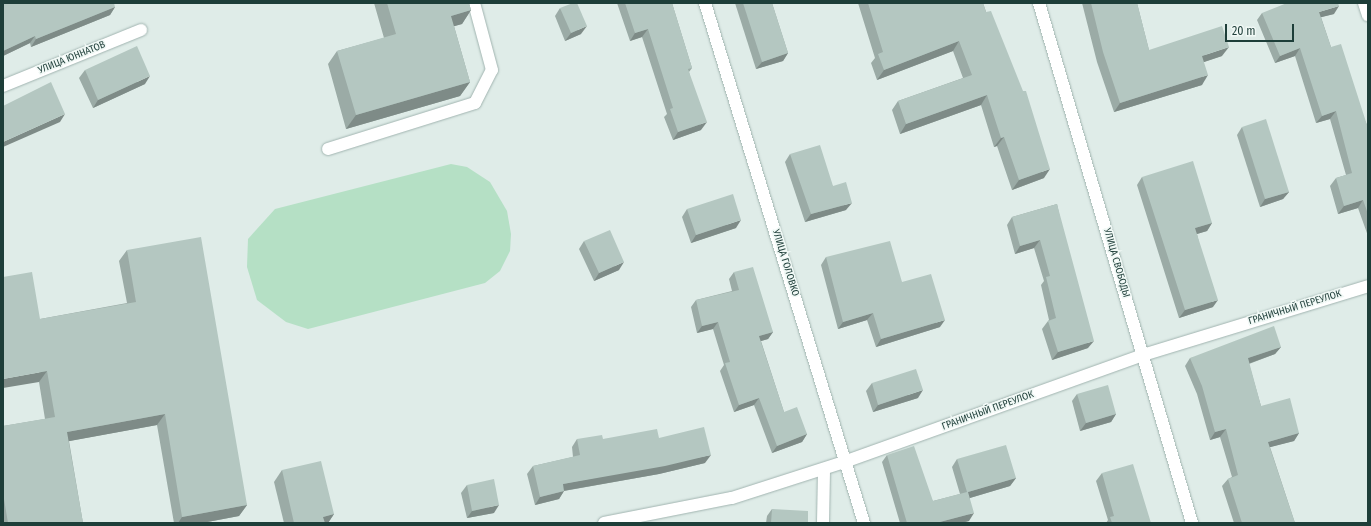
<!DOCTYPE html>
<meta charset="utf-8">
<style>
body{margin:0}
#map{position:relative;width:1371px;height:526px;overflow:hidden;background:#dfece8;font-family:"Fira Sans Condensed",sans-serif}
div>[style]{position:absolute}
.green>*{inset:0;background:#b5e0c5}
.roads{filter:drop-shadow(0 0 1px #a1b4b0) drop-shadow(0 0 1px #a1b4b0)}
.service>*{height:12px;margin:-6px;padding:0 6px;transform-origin:6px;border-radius:6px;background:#fff}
.minor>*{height:12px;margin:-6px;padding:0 6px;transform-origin:6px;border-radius:6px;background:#fff}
.secondary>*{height:12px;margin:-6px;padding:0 6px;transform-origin:6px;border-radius:6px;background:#fff}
.wall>*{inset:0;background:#9baba6}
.shaded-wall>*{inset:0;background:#7e8b87}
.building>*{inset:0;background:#b4c7c1}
span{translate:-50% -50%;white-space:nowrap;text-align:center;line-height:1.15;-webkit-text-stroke:3px #f0f8f5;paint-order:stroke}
.street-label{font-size:10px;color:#1e3e39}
.frame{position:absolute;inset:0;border:4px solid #1e3e39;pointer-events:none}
.scale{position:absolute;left:1225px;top:24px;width:69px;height:18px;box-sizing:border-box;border:2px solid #1e3e39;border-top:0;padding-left:5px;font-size:12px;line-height:14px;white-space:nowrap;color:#1e3e39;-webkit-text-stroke:3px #f0f8f5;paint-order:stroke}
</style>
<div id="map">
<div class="green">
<i style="clip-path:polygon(451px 164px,467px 167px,490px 182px,507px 211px,511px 234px,510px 251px,500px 271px,485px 283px,308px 329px,286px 322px,257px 300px,247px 267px,248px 239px,275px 209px)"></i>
</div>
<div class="roads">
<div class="service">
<i style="left:328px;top:149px;width:154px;rotate:-17.4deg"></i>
<i style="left:475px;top:103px;width:37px;rotate:-63deg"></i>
<i style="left:492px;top:70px;width:69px;rotate:-105deg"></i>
</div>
<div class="minor">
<i style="left:705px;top:3px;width:544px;rotate:73deg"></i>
<i style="left:1364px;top:3px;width:13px;rotate:72deg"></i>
<i style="left:3px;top:86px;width:149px;rotate:-22.1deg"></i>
<i style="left:604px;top:523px;width:130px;rotate:-11.1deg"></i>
<i style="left:732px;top:498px;width:121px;rotate:-17.8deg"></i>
<i style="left:847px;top:461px;width:314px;rotate:-19.7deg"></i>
<i style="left:1143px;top:355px;width:235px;rotate:-17deg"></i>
<i style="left:823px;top:523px;width:54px;rotate:-88.9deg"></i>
</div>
<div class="secondary">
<i style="left:1039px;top:3px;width:542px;rotate:73.6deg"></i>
</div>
</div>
<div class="wall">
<i style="clip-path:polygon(3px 3px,115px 7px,110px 15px,31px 47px,30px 43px,3px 56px)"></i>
<i style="clip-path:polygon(374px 3px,469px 3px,471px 10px,462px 24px,454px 26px,470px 82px,460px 96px,346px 129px,328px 64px,337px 51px,384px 38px)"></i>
<i style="clip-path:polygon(617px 3px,672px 3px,692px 68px,689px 72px,701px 130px,673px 140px,664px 117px,667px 114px,642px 37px,630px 41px)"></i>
<i style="clip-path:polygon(735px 3px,772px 3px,788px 53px,783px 61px,756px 69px)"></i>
<i style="clip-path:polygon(858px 3px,983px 3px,1044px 178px,1012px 190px,997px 146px,994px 147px,981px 105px,900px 134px,892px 110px,898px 101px,963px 78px,953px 51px,877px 80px,871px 63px,875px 58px)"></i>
<i style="clip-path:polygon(1082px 3px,1137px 3px,1149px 50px,1222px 56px,1204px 62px,1202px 85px,1114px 112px,1097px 62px)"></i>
<i style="clip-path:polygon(560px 8px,581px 34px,565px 41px,555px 16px)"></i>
<i style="clip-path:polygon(1262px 13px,1334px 14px,1321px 17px,1331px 47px,1367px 125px,1368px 125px,1368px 236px,1358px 208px,1338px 214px,1330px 186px,1336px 178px,1346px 175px,1330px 119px,1316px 123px,1295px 56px,1275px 63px,1257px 20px)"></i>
<i style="clip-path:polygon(85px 70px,145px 84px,93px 108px,79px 78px)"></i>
<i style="clip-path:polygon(1242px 127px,1289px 192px,1283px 199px,1260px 207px,1237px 135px)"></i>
<i style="clip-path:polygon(790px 154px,833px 186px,846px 210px,805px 222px,785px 162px)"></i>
<i style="clip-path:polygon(1142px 177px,1212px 223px,1207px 231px,1197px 234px,1213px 307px,1179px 318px,1137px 185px)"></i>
<i style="clip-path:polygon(1057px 204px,1088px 348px,1052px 360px,1042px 329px,1048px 321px,1049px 320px,1041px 285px,1044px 281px,1034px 248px,1015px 254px,1007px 225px,1012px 217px)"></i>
<i style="clip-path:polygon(687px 209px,736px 228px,691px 243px,682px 217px)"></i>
<i style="clip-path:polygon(584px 241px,619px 270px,594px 281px,579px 249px)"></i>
<i style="clip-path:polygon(127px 250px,247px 505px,239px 516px,202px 523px,174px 523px,157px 425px,69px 441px,83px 523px,3px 523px,3px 426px,45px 419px,39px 382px,40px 319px,127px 303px,119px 261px)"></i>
<i style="clip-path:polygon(826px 257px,902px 282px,940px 327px,876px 347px,867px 320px,838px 329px,821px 265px)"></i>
<i style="clip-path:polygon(734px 272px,773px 332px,768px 339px,761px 341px,784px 412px,807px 434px,802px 442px,772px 453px,754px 405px,734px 412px,720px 371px,724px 365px,713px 329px,697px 333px,691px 307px,696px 300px,732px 291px,729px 279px)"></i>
<i style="clip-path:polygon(1281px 347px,1275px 354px,1249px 364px,1261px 406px,1299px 433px,1294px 441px,1270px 447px,1295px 523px,1234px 523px,1222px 486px,1228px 479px,1232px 477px,1220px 437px,1210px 440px,1197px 394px,1185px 366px,1190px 358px)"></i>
<i style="clip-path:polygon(872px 383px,918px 398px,873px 412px,866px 391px)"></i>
<i style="clip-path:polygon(1077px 394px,1116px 414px,1111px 422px,1080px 431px,1072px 401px)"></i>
<i style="clip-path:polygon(659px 438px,705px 463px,659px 474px,564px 491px,559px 499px,535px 505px,527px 474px,533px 466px,573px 457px,572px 447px,577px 439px,603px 439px)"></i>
<i style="clip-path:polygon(887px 455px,933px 501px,960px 494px,952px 467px,957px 459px,1016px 478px,1010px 486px,970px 498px,969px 521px,961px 523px,900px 523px,882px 462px)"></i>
<i style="clip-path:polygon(282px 470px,334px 514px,328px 523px,284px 523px,274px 482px)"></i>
<i style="clip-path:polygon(1102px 473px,1151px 523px,1106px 523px,1108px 520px,1096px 481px)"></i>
<i style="clip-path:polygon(467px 485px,494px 513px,467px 518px,461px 493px)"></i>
<i style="clip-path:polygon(772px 509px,808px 523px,766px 523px,767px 516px)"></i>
</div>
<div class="shaded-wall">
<i style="clip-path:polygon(1339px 6px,1334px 14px,1314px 19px,1319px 12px)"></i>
<i style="clip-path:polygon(115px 7px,110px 15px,31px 47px,36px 39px)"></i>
<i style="clip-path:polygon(471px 10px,462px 24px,441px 30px,451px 16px)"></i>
<i style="clip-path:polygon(587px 26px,581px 34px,565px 41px,571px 33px)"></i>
<i style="clip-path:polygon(648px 29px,642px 37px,630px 41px,635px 33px)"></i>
<i style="clip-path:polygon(35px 36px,30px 43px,3px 56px,3px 51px)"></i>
<i style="clip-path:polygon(959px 41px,953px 51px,877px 80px,884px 70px)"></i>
<i style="clip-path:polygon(1229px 47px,1222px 56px,1195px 65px,1202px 56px)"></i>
<i style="clip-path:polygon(1300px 48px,1295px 56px,1275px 63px,1280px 56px)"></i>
<i style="clip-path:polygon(788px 53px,783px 61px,756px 69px,762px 62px)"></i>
<i style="clip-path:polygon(1208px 75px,1202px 85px,1114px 112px,1120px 103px)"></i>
<i style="clip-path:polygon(150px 76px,145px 84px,93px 108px,98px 100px)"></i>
<i style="clip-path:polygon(470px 82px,460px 96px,346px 129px,356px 115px)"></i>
<i style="clip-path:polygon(987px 95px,981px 105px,900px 134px,906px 124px)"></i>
<i style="clip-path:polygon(1336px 111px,1330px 119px,1316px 123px,1322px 116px)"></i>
<i style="clip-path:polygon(65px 114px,60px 122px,3px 147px,3px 142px)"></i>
<i style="clip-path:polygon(707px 122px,701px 130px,673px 140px,678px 132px)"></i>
<i style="clip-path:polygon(1004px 137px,997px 146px,994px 147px,1001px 138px)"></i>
<i style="clip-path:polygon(1050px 169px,1044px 178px,1012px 190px,1019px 180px)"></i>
<i style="clip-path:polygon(1289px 192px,1283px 199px,1260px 207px,1265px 199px)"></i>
<i style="clip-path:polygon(1363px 200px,1358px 208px,1338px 214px,1344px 206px)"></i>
<i style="clip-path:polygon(852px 203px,846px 210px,805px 222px,811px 214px)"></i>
<i style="clip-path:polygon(741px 220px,736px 228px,691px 243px,696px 235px)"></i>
<i style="clip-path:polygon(1212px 223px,1207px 231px,1190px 236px,1195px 228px)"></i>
<i style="clip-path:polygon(1040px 240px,1034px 248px,1015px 254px,1020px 246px)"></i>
<i style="clip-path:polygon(624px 262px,619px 270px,594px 281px,599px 273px)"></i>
<i style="clip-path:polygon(1218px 300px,1213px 307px,1179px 318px,1185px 310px)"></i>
<i style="clip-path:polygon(873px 313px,867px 320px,838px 329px,843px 322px)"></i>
<i style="clip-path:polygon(945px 320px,940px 327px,876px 347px,881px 339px)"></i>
<i style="clip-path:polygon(718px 322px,713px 329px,697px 333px,702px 326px)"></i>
<i style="clip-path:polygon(773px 332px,768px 339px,754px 343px,759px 336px)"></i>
<i style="clip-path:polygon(1094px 341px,1088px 348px,1052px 360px,1058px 352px)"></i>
<i style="clip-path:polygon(1281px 347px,1275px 354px,1242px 366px,1248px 358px)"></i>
<i style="clip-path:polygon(47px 371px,39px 382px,3px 388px,3px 379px)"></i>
<i style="clip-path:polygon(923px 390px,918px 398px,873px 412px,878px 405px)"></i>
<i style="clip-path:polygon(759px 398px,754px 405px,734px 412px,739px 405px)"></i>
<i style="clip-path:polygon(165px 414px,157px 425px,59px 443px,67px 432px)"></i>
<i style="clip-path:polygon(1116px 414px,1111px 422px,1080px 431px,1086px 423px)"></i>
<i style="clip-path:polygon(1226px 429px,1220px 437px,1210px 440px,1215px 432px)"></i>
<i style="clip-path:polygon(1299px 433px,1294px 441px,1263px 449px,1268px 442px)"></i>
<i style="clip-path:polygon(807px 434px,802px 442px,772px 453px,777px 446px)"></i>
<i style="clip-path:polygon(711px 455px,705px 463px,659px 474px,557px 492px,563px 484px)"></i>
<i style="clip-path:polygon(1016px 478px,1010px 486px,963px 500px,968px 492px)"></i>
<i style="clip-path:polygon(564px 491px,559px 499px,535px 505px,540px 497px)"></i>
<i style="clip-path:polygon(247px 505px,239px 516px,202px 523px,178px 523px,182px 517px)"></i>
<i style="clip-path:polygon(499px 505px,494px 513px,467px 518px,472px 511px)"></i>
<i style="clip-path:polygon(974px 513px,969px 521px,961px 523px,936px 523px)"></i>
<i style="clip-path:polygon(334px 514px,328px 523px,319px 523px,323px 517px)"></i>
</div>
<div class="building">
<i style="clip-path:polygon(3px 3px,114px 3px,115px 7px,36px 39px,35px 36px,3px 51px)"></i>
<i style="clip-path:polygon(387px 3px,469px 3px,471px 10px,451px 16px,470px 82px,356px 115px,337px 51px,396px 34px)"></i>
<i style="clip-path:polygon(573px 3px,577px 3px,587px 26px,571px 33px,560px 8px)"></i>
<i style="clip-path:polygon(625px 3px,672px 3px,692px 68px,688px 69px,707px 122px,678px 132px,670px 109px,673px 108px,648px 29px,635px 33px)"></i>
<i style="clip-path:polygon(743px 3px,772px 3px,788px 53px,762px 62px)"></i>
<i style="clip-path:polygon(868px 3px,983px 3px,986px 12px,991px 11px,1023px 91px,1026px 91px,1050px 169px,1019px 180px,1004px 137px,1001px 138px,987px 95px,906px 124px,898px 101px,972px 75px,959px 41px,884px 70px,878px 54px,883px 52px)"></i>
<i style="clip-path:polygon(1091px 3px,1137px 3px,1149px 50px,1222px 26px,1229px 47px,1202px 56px,1208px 75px,1120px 103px,1103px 52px)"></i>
<i style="clip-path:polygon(1287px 3px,1338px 3px,1339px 6px,1319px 12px,1331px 47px,1341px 44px,1367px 125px,1368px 125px,1368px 214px,1363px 200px,1344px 206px,1336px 178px,1352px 173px,1336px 111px,1322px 116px,1300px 48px,1280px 56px,1262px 13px)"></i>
<i style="clip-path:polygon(137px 46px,150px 76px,98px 100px,85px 70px)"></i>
<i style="clip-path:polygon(51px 82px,65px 114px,3px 142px,3px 106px)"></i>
<i style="clip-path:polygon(1266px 119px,1289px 192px,1265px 199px,1242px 127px)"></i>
<i style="clip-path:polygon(820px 145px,833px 186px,846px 182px,852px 203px,811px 214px,790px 154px)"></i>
<i style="clip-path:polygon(1193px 161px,1212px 223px,1195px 228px,1218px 300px,1185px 310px,1142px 177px)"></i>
<i style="clip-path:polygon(733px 194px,741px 220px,696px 235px,687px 209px)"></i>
<i style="clip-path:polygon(1057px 204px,1094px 341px,1058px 352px,1048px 321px,1056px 318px,1046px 277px,1050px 276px,1040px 240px,1020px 246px,1012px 217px)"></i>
<i style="clip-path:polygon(610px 230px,624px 262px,599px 273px,584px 241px)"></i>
<i style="clip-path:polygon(201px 237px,247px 505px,182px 517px,165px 414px,67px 432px,83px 523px,8px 523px,3px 493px,3px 426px,55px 417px,47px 371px,3px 379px,3px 277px,32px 272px,40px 319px,136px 302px,127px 250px)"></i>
<i style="clip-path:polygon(890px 241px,902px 282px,931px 274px,945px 320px,881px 339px,873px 313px,843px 322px,826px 257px)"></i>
<i style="clip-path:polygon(753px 267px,773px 332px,759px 336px,784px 412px,797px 407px,807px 434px,777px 446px,759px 398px,739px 405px,725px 363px,730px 362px,718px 322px,702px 326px,696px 300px,739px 290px,734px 272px)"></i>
<i style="clip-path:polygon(1274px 326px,1281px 347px,1248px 358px,1261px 406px,1290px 398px,1299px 433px,1268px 442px,1295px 523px,1242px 523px,1228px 479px,1238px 475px,1226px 429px,1215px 432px,1202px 386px,1190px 358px)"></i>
<i style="clip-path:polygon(916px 369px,923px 390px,878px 405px,872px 383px)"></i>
<i style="clip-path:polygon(1108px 385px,1116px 414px,1086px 423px,1077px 394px)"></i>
<i style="clip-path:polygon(704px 427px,711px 455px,665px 466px,563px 484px,564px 491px,540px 497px,533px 466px,580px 455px,577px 439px,602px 435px,603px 439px,657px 429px,659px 438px)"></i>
<i style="clip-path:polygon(1006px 445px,1016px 478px,968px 492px,974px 513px,936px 523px,907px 523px,887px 455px,914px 446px,933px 501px,967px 492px,957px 459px)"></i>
<i style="clip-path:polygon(321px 461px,334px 514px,323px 517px,325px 523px,302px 523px,302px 522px,294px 523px,282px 470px)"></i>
<i style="clip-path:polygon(1133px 464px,1151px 523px,1112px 523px,1110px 517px,1114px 516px,1102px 473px)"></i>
<i style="clip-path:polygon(494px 479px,499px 505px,472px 511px,467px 485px)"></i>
<i style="clip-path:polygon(772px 509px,808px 511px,808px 523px,771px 523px)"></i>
</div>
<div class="street-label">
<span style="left:72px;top:58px;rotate:-22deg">УЛИЦА ЮННАТОВ</span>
<span style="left:785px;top:263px;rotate:73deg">УЛИЦА ГОЛОВКО</span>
<span style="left:1116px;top:263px;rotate:74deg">УЛИЦА СВОБОДЫ</span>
<span style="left:1295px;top:308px;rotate:-17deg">ГРАНИЧНЫЙ ПЕРЕУЛОК</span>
<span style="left:988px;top:411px;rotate:-20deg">ГРАНИЧНЫЙ ПЕРЕУЛОК</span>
</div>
<div class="frame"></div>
<div class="scale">20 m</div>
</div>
